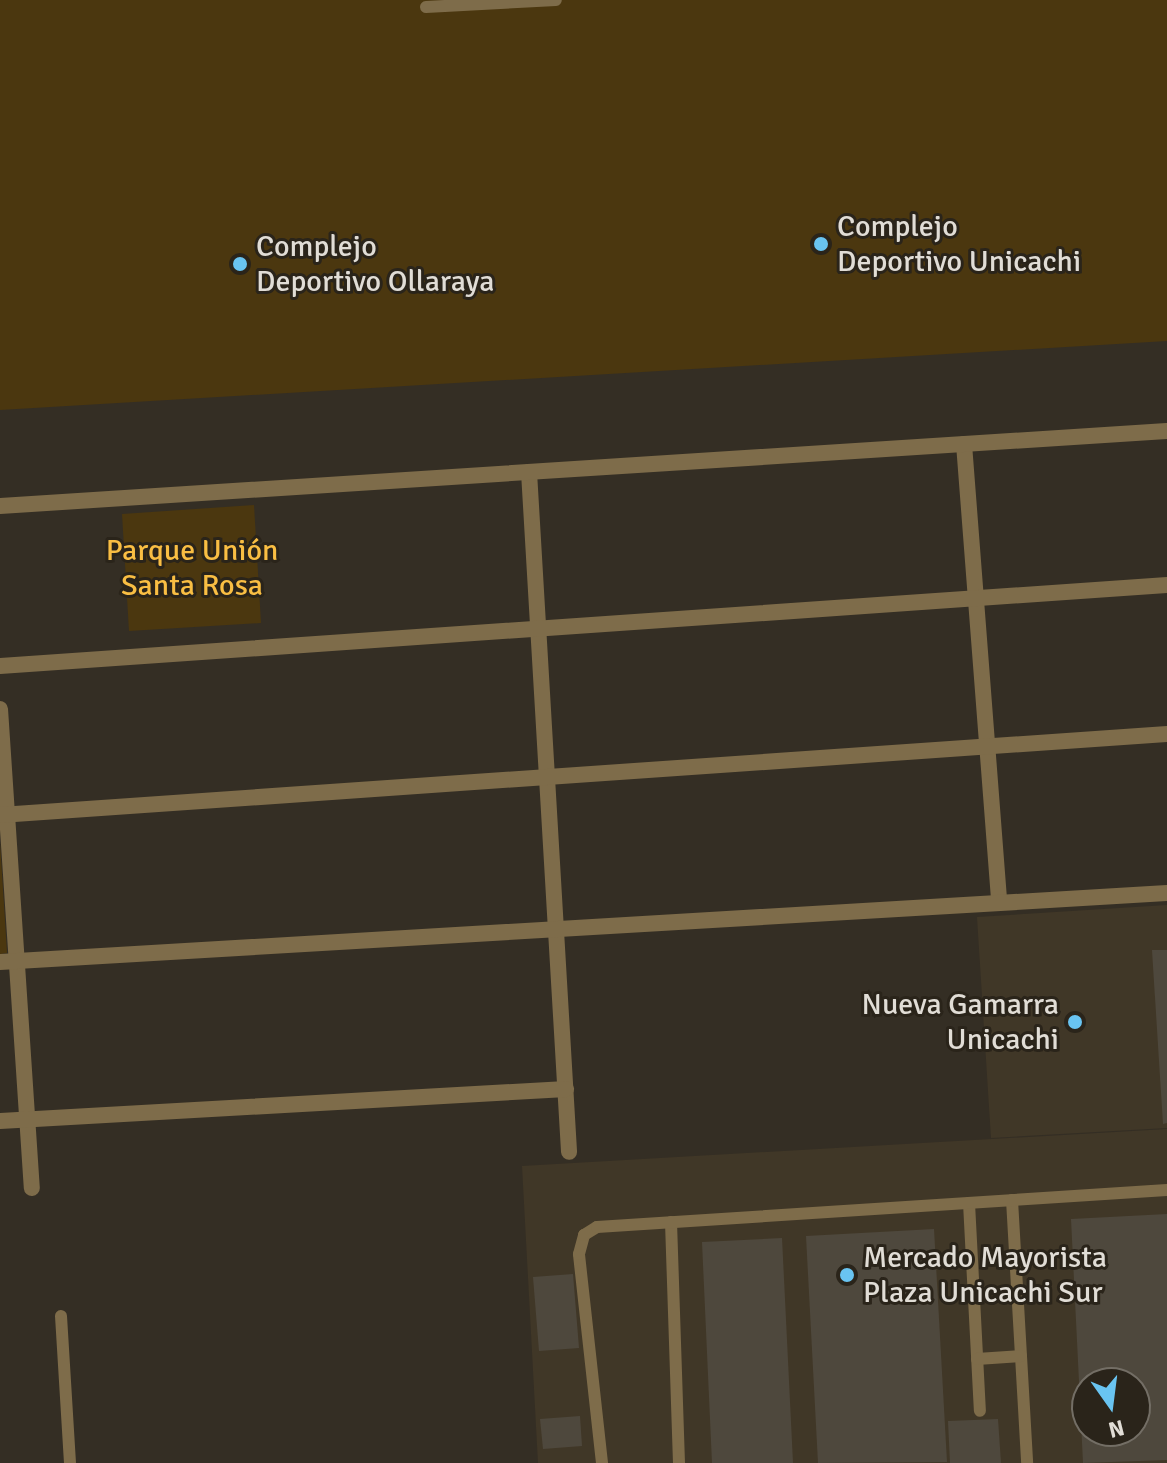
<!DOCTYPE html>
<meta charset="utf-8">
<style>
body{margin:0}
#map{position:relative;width:1167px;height:1463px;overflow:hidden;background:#342e24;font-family:Signika,sans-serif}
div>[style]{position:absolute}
.built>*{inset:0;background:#403727}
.green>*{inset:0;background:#4b370f}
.building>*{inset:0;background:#4e483d}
.lane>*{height:12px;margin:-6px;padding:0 6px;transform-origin:6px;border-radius:6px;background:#7e6c4a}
.street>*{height:16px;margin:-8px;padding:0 8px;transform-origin:8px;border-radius:8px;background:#7e6c4a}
.dots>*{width:22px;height:22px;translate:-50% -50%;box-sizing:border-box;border:4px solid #2a241a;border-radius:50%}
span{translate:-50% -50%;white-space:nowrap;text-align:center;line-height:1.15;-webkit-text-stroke:6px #2a241a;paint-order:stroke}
.poi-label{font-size:30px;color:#e1ddd6}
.left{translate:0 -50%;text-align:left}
.right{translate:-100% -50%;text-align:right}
.park-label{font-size:30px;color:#f9be43}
.north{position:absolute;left:1071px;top:1367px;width:80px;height:80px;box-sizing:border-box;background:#2a241a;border:2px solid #736e65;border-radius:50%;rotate:166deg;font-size:22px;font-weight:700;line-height:32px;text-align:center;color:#e1ddd6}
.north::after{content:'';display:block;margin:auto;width:28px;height:36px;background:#69c4f1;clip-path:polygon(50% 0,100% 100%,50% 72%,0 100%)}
</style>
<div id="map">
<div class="built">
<i style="clip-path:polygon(1167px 905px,1167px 1128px,991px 1138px,977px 917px)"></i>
<i style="clip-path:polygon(evenodd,1167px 1129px,1167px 1463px,538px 1463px,522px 1166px,1167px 1129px,1087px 1383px,1135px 1383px,1135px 1431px,1087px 1431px,1087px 1383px)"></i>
</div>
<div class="green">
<i style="clip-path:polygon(0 0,1167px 0,1167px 341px,0 410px)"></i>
<i style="clip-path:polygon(254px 505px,261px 623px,129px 631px,122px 514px)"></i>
<i style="clip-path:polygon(0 842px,7px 953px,0 954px)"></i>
</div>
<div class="building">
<i style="clip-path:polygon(1152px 950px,1167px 950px,1167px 1123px,1163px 1124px)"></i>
<i style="clip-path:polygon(evenodd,1167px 1214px,1167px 1460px,1083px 1463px,1071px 1219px,1167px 1214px,1087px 1383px,1135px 1383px,1135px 1431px,1087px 1431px,1087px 1383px)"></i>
<i style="clip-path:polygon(934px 1229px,947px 1462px,818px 1463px,806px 1236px)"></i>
<i style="clip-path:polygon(782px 1238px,793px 1463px,712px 1463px,702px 1242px)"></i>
<i style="clip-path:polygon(573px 1274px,579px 1348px,539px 1351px,533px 1277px)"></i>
<i style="clip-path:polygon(580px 1416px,582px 1446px,543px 1449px,540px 1419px)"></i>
<i style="clip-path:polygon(998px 1419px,1001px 1463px,950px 1463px,948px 1421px)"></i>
</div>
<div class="lane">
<i style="left:426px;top:7px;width:130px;rotate:-3.1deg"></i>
<i style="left:1012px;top:1200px;width:263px;rotate:86.7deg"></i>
<i style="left:969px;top:1203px;width:208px;rotate:87deg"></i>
<i style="left:671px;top:1222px;width:241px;rotate:88.1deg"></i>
<i style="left:61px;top:1316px;width:147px;rotate:86.5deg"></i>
<i style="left:977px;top:1359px;width:44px;rotate:-3.9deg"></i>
<i style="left:602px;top:1463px;width:210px;rotate:-96.3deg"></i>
<i style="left:579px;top:1254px;width:20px;rotate:-75deg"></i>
<i style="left:584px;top:1235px;width:15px;rotate:-32deg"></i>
<i style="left:597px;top:1227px;width:571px;rotate:-3.71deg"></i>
</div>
<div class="street">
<i style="left:964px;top:444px;width:460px;rotate:85.6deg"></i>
<i style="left:529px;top:472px;width:681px;rotate:86.63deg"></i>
<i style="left:0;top:506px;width:1169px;rotate:-3.68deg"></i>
<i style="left:0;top:666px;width:1170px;rotate:-3.97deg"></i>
<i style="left:0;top:709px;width:480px;rotate:86.2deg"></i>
<i style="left:0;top:815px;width:1170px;rotate:-3.97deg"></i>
<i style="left:0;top:962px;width:1169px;rotate:-3.38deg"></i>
<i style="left:0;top:1121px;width:567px;rotate:-3.24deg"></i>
</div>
<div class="dots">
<i style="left:821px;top:244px;background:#69c4f1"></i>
<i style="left:240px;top:264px;background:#69c4f1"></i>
<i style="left:1075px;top:1022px;background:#69c4f1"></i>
<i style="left:847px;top:1275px;background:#69c4f1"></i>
</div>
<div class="poi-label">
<span class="left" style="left:837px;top:244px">Complejo<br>Deportivo Unicachi</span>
<span class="left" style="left:256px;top:264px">Complejo<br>Deportivo Ollaraya</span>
<span class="right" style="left:1059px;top:1022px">Nueva Gamarra<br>Unicachi</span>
<span class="left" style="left:863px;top:1275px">Mercado Mayorista<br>Plaza Unicachi Sur</span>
</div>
<div class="park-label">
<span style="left:192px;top:568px">Parque Unión<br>Santa Rosa</span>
</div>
<div class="north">N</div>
</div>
